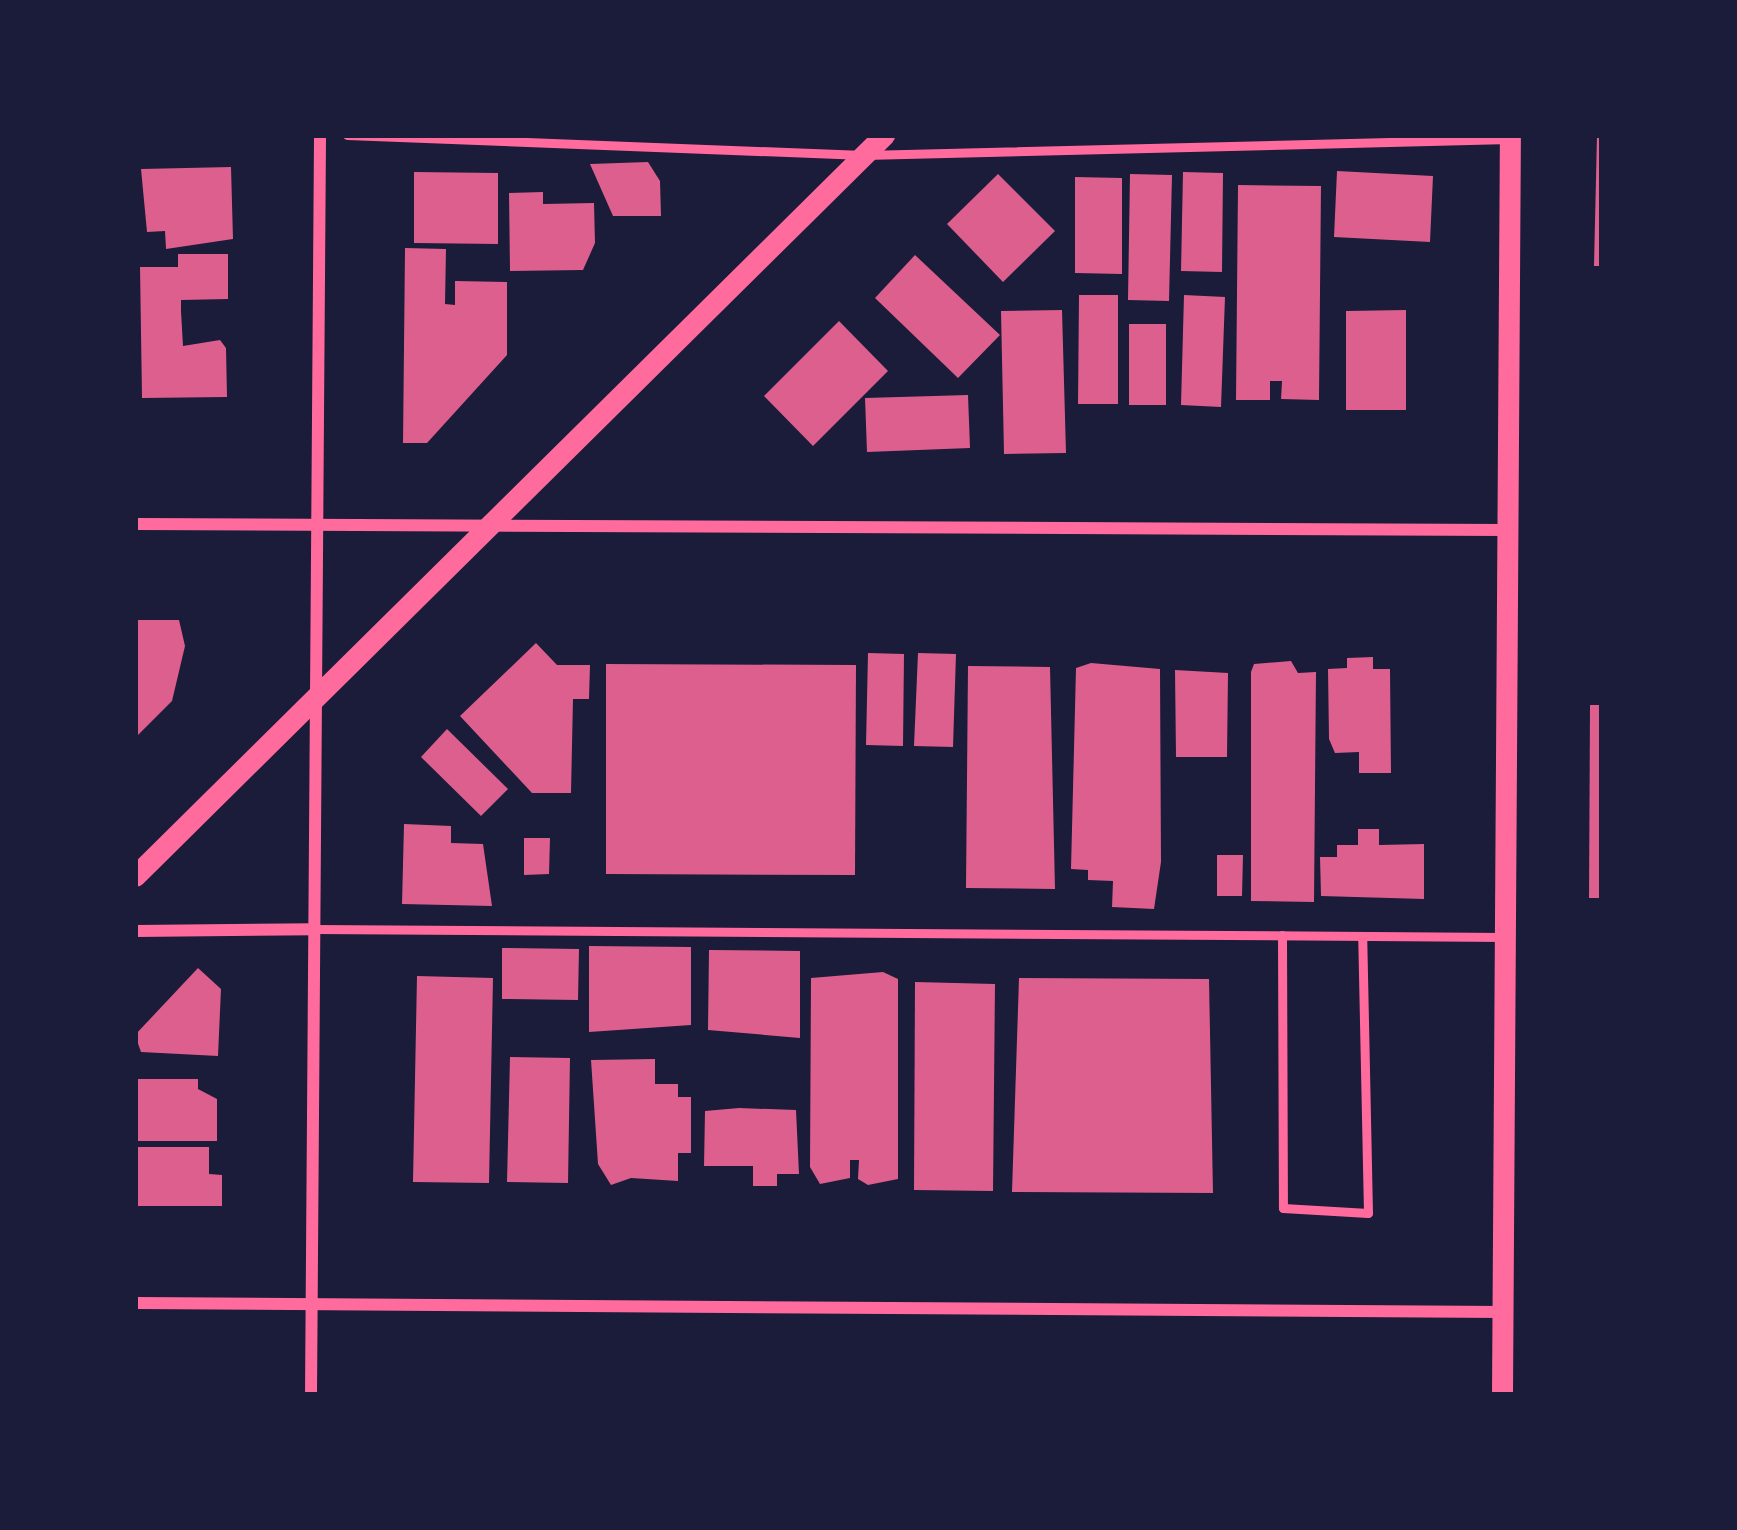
<!DOCTYPE html>
<style>
body{margin:0}
#map{position:relative;width:1737px;height:1530px;overflow:hidden;background:#1b1b3a;font-family:Raleway,sans-serif}
div>[style]{position:absolute}
.building>*{inset:0;background:#dd5f8e}
.service>*{height:9px;margin:-4.5px;padding:0 4.5px;transform-origin:4.5px;border-radius:4.5px;background:#ff6b9d}
.minor>*{height:12px;margin:-6px;padding:0 6px;transform-origin:6px;border-radius:6px;background:#ff6b9d}
.tertiary>*{height:21px;margin:-10.5px;padding:0 10.5px;transform-origin:10.5px;border-radius:10.5px;background:#ff6b9d}
span{translate:-50% -50%;white-space:nowrap;text-align:center;line-height:1.15;-webkit-text-stroke:9px #1b1b3a;paint-order:stroke}
.frame{position:absolute;inset:0;border:138px solid #1b1b3a;pointer-events:none}
</style>
<div id="map">
<div class="building">
<i style="clip-path:polygon(1597px 135px,1602px 135px,1602px 266px,1594px 266px)"></i>
<i style="clip-path:polygon(648px 162px,660px 181px,661px 216px,613px 216px,590px 164px)"></i>
<i style="clip-path:polygon(231px 167px,233px 239px,166px 249px,165px 231px,147px 232px,141px 169px)"></i>
<i style="clip-path:polygon(1337px 171px,1433px 176px,1430px 242px,1334px 237px)"></i>
<i style="clip-path:polygon(414px 172px,498px 173px,498px 244px,414px 243px)"></i>
<i style="clip-path:polygon(1183px 172px,1223px 173px,1222px 272px,1181px 271px)"></i>
<i style="clip-path:polygon(998px 174px,1055px 231px,1003px 282px,947px 224px)"></i>
<i style="clip-path:polygon(1130px 174px,1172px 175px,1169px 301px,1128px 300px)"></i>
<i style="clip-path:polygon(1075px 177px,1122px 178px,1122px 274px,1075px 273px)"></i>
<i style="clip-path:polygon(1238px 185px,1321px 186px,1319px 400px,1281px 399px,1282px 381px,1270px 381px,1270px 400px,1236px 400px)"></i>
<i style="clip-path:polygon(543px 192px,543px 204px,594px 203px,595px 243px,583px 270px,510px 271px,509px 193px)"></i>
<i style="clip-path:polygon(405px 248px,446px 249px,445px 304px,455px 305px,455px 281px,507px 282px,507px 355px,427px 443px,403px 443px)"></i>
<i style="clip-path:polygon(178px 254px,228px 254px,228px 299px,181px 300px,181px 311px,183px 346px,220px 340px,226px 348px,227px 397px,142px 398px,140px 267px,178px 267px)"></i>
<i style="clip-path:polygon(915px 255px,1000px 335px,958px 378px,875px 298px)"></i>
<i style="clip-path:polygon(1079px 295px,1118px 295px,1118px 404px,1078px 404px)"></i>
<i style="clip-path:polygon(1184px 295px,1225px 297px,1221px 407px,1181px 405px)"></i>
<i style="clip-path:polygon(1062px 310px,1066px 453px,1004px 454px,1001px 311px)"></i>
<i style="clip-path:polygon(1406px 310px,1406px 410px,1346px 410px,1346px 311px)"></i>
<i style="clip-path:polygon(839px 321px,888px 371px,813px 446px,764px 396px)"></i>
<i style="clip-path:polygon(1129px 324px,1166px 324px,1166px 405px,1129px 405px)"></i>
<i style="clip-path:polygon(968px 395px,970px 448px,867px 452px,865px 398px)"></i>
<i style="clip-path:polygon(135px 620px,179px 620px,185px 646px,172px 701px,135px 738px)"></i>
<i style="clip-path:polygon(536px 643px,557px 665px,590px 665px,589px 699px,573px 699px,571px 793px,532px 793px,460px 716px)"></i>
<i style="clip-path:polygon(868px 653px,904px 654px,903px 746px,866px 745px)"></i>
<i style="clip-path:polygon(918px 653px,956px 654px,953px 747px,914px 746px)"></i>
<i style="clip-path:polygon(1373px 657px,1373px 669px,1390px 669px,1391px 773px,1359px 773px,1359px 752px,1335px 753px,1329px 739px,1328px 669px,1347px 668px,1347px 658px)"></i>
<i style="clip-path:polygon(1291px 661px,1298px 673px,1316px 672px,1314px 902px,1251px 901px,1251px 672px,1254px 664px)"></i>
<i style="clip-path:polygon(1091px 663px,1160px 669px,1161px 862px,1154px 909px,1112px 907px,1113px 881px,1088px 880px,1088px 870px,1071px 869px,1076px 668px)"></i>
<i style="clip-path:polygon(606px 664px,856px 665px,855px 875px,606px 874px)"></i>
<i style="clip-path:polygon(968px 666px,1050px 667px,1055px 889px,966px 888px)"></i>
<i style="clip-path:polygon(1175px 670px,1228px 673px,1227px 757px,1176px 757px)"></i>
<i style="clip-path:polygon(1590px 705px,1602px 705px,1602px 898px,1589px 898px)"></i>
<i style="clip-path:polygon(447px 729px,508px 789px,481px 816px,421px 757px)"></i>
<i style="clip-path:polygon(404px 824px,451px 826px,451px 843px,483px 844px,492px 906px,402px 904px)"></i>
<i style="clip-path:polygon(1358px 829px,1379px 829px,1379px 845px,1424px 844px,1424px 899px,1321px 896px,1320px 857px,1337px 857px,1337px 845px,1358px 845px)"></i>
<i style="clip-path:polygon(524px 838px,550px 838px,549px 874px,524px 875px)"></i>
<i style="clip-path:polygon(1217px 855px,1243px 855px,1242px 896px,1217px 896px)"></i>
<i style="clip-path:polygon(589px 946px,691px 947px,691px 1025px,589px 1032px)"></i>
<i style="clip-path:polygon(502px 948px,579px 949px,578px 1000px,502px 999px)"></i>
<i style="clip-path:polygon(709px 950px,800px 951px,800px 1038px,708px 1030px)"></i>
<i style="clip-path:polygon(198px 968px,221px 989px,218px 1056px,141px 1052px,135px 1035px)"></i>
<i style="clip-path:polygon(883px 972px,898px 979px,898px 1179px,868px 1185px,858px 1179px,859px 1160px,850px 1160px,850px 1178px,820px 1184px,810px 1167px,811px 978px)"></i>
<i style="clip-path:polygon(417px 976px,493px 978px,489px 1183px,413px 1182px)"></i>
<i style="clip-path:polygon(1019px 978px,1209px 979px,1213px 1193px,1012px 1192px)"></i>
<i style="clip-path:polygon(915px 982px,995px 984px,993px 1191px,914px 1190px)"></i>
<i style="clip-path:polygon(510px 1057px,570px 1058px,568px 1183px,507px 1182px)"></i>
<i style="clip-path:polygon(655px 1059px,655px 1084px,678px 1084px,678px 1097px,691px 1097px,691px 1153px,678px 1153px,678px 1181px,631px 1178px,611px 1185px,598px 1164px,591px 1060px)"></i>
<i style="clip-path:polygon(135px 1079px,198px 1079px,198px 1089px,217px 1099px,217px 1141px,135px 1141px)"></i>
<i style="clip-path:polygon(739px 1108px,796px 1110px,799px 1174px,777px 1174px,777px 1186px,753px 1186px,753px 1166px,704px 1166px,705px 1111px)"></i>
<i style="clip-path:polygon(135px 1147px,209px 1147px,209px 1174px,222px 1175px,222px 1206px,135px 1206px)"></i>
</div>
<div class="service">
<i style="left:347px;top:135px;width:517px;rotate:2.22deg"></i>
<i style="left:864px;top:155px;width:646px;rotate:-1.42deg"></i>
<i style="left:314px;top:929px;width:1191px;rotate:0.38deg"></i>
<i style="left:1282px;top:935px;width:273px;rotate:89.8deg"></i>
<i style="left:1283px;top:1208px;width:85px;rotate:3.4deg"></i>
<i style="left:1368px;top:1213px;width:277px;rotate:-91.2deg"></i>
</div>
<div class="minor">
<i style="left:135px;top:524px;width:1372px;rotate:0.25deg"></i>
<i style="left:135px;top:931px;width:179px;rotate:-0.6deg"></i>
<i style="left:135px;top:1303px;width:1368px;rotate:0.38deg"></i>
<i style="left:311px;top:1395px;width:1260px;rotate:-89.59deg"></i>
</div>
<div class="tertiary">
<i style="left:135px;top:876px;width:1054px;rotate:-44.69deg"></i>
<i style="left:1502px;top:1395px;width:1260px;rotate:-89.64deg"></i>
</div>
<div class="frame"></div>
</div>
